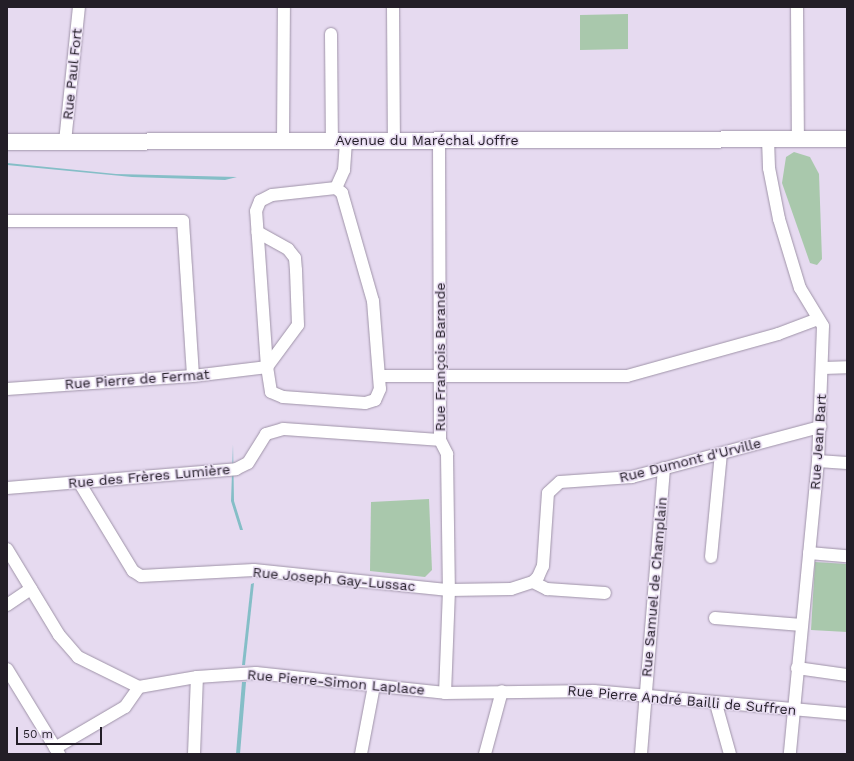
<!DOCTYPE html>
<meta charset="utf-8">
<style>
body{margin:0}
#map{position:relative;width:854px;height:761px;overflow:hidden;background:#e6daf0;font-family:"Work Sans",sans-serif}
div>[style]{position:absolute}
.green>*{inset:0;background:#a9c8ac}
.water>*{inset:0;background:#85bec7}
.roads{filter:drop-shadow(0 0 1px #9f93a8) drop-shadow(0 0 1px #9f93a8)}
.street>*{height:12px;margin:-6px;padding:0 6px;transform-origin:6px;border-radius:6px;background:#fff}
.secondary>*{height:16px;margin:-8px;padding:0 8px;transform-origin:8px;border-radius:8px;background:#fff}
span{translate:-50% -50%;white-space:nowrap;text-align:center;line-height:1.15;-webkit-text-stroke:3px #e6daf0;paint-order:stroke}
.street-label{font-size:14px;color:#231e27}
.frame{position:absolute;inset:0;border:8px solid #231e27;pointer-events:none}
.scale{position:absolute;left:16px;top:727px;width:86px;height:18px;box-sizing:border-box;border:2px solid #231e27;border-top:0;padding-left:5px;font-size:12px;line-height:14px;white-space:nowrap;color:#231e27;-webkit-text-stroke:3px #e6daf0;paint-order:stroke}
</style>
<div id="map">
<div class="green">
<i style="clip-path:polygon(628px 14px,628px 49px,580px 50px,580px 15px)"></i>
<i style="clip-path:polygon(794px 152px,810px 157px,819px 174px,822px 259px,817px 265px,810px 263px,782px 183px,786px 157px)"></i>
<i style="clip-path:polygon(429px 499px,432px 570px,425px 577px,370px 571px,371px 502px)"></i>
<i style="clip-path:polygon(815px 562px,847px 564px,847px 632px,811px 630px)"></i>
</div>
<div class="water">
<i style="clip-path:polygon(7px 163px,116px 174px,237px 177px,225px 180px,132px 177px,7px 165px)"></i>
<i style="clip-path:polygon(233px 444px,234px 501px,243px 530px,240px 530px,231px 501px)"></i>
<i style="clip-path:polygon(254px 583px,245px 665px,242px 665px,251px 584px)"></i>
<i style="clip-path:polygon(242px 682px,246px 682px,240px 754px,236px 754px)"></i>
</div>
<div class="roads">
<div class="street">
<i style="left:393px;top:7px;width:134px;rotate:89.6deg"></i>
<i style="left:797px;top:7px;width:132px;rotate:89.6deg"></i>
<i style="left:331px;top:34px;width:107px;rotate:89.5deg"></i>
<i style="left:768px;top:139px;width:29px;rotate:88deg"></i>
<i style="left:769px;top:168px;width:52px;rotate:78.9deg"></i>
<i style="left:779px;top:219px;width:72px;rotate:73.1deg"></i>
<i style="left:800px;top:288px;width:44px;rotate:58.8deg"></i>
<i style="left:823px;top:326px;width:135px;rotate:92.1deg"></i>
<i style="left:818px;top:461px;width:294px;rotate:95.5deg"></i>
<i style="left:439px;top:140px;width:300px;rotate:89.8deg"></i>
<i style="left:440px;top:440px;width:16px;rotate:63deg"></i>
<i style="left:447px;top:454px;width:136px;rotate:89.2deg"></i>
<i style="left:449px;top:590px;width:103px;rotate:92.2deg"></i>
<i style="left:283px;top:141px;width:134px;rotate:-89.6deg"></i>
<i style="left:65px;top:142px;width:136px;rotate:-84.1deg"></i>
<i style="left:336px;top:188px;width:8px;rotate:40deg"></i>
<i style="left:342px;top:193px;width:112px;rotate:74deg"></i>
<i style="left:373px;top:301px;width:88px;rotate:85.5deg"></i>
<i style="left:380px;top:389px;width:12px;rotate:114deg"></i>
<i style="left:375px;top:400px;width:10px;rotate:163deg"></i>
<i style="left:365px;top:403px;width:82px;rotate:-175.8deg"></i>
<i style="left:283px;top:397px;width:13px;rotate:-157deg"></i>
<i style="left:271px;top:392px;width:25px;rotate:-99deg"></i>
<i style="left:267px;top:367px;width:156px;rotate:-94deg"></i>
<i style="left:256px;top:211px;width:11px;rotate:-68deg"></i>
<i style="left:260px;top:201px;width:13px;rotate:-27deg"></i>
<i style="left:272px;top:195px;width:64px;rotate:-6.2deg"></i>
<i style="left:336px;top:188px;width:20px;rotate:-66deg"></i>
<i style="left:344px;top:170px;width:29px;rotate:-86deg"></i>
<i style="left:7px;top:221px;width:176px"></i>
<i style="left:183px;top:221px;width:155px;rotate:86.3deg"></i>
<i style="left:823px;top:368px;width:24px;rotate:-2deg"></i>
<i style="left:380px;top:376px;width:247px"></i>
<i style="left:627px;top:376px;width:157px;rotate:-15.5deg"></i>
<i style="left:778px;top:334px;width:43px;rotate:-20.6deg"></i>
<i style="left:7px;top:389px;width:186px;rotate:-4deg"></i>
<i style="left:193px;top:376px;width:75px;rotate:-6.9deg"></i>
<i style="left:267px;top:367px;width:52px;rotate:-53.6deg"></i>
<i style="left:298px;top:325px;width:55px;rotate:-92.1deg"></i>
<i style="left:296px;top:270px;width:12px;rotate:-95deg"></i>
<i style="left:295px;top:258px;width:11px;rotate:-128deg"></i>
<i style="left:288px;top:249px;width:35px;rotate:-151deg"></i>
<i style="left:818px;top:461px;width:29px;rotate:4deg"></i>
<i style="left:79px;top:482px;width:104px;rotate:58.8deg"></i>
<i style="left:133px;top:571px;width:9px;rotate:32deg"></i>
<i style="left:141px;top:576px;width:113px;rotate:-3deg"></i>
<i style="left:254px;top:570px;width:196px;rotate:5.9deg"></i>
<i style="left:449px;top:590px;width:62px;rotate:-0.9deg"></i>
<i style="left:511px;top:589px;width:23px;rotate:-18deg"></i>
<i style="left:533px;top:582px;width:7px;rotate:-45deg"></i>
<i style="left:538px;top:577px;width:12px;rotate:-66deg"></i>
<i style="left:543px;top:566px;width:73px;rotate:-86.1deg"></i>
<i style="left:548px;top:493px;width:16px;rotate:-43deg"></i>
<i style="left:560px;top:482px;width:72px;rotate:-4deg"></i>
<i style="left:632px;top:477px;width:195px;rotate:-14.9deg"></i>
<i style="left:7px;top:488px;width:230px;rotate:-4.7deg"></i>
<i style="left:236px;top:469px;width:13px;rotate:-27deg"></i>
<i style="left:248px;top:463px;width:34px;rotate:-58deg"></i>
<i style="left:266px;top:434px;width:18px;rotate:-16deg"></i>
<i style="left:283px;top:429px;width:157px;rotate:4deg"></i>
<i style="left:7px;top:549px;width:100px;rotate:58.8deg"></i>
<i style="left:59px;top:635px;width:29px;rotate:49deg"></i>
<i style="left:78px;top:657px;width:68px;rotate:26.2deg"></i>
<i style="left:139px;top:687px;width:59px;rotate:-9.8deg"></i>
<i style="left:197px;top:677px;width:59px;rotate:-3.9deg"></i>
<i style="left:256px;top:673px;width:190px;rotate:6deg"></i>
<i style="left:445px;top:693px;width:149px;rotate:-0.8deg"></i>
<i style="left:594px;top:691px;width:254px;rotate:5.2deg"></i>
<i style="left:809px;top:553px;width:38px;rotate:5deg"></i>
<i style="left:711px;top:557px;width:104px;rotate:-84.5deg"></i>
<i style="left:533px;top:582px;width:16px;rotate:27deg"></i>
<i style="left:547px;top:589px;width:58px;rotate:3.9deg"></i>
<i style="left:7px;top:605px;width:29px;rotate:-34deg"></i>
<i style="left:715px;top:618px;width:87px;rotate:4.6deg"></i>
<i style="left:797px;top:668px;width:50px;rotate:8deg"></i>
<i style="left:7px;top:669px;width:100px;rotate:58.5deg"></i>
<i style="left:716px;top:704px;width:52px;rotate:74.4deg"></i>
<i style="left:55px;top:748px;width:81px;rotate:-30.4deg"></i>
<i style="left:125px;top:707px;width:24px;rotate:-55deg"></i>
<i style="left:194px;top:754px;width:77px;rotate:-87.8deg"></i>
<i style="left:361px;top:754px;width:69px;rotate:-79.2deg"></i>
<i style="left:485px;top:754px;width:65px;rotate:-74.9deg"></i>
<i style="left:641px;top:754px;width:287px;rotate:-85.4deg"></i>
</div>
<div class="secondary">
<i style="left:7px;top:142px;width:840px;rotate:-0.2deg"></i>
</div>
</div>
<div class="street-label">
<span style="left:72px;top:74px;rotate:-84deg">Rue Paul Fort</span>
<span style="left:427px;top:140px">Avenue du Maréchal Joffre</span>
<span style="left:440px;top:357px;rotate:-90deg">Rue François Barande</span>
<span style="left:137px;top:379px;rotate:-4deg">Rue Pierre de Fermat</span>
<span style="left:818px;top:442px;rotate:-86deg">Rue Jean Bart</span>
<span style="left:690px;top:460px;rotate:-14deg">Rue Dumont d'Urville</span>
<span style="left:149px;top:476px;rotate:-5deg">Rue des Frères Lumière</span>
<span style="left:334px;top:579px;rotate:5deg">Rue Joseph Gay-Lussac</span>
<span style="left:654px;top:587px;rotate:-85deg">Rue Samuel de Champlain</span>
<span style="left:336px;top:682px;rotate:5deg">Rue Pierre-Simon Laplace</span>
<span style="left:682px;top:700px;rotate:5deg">Rue Pierre André Bailli de Suffren</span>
</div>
<div class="frame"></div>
<div class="scale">50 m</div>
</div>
